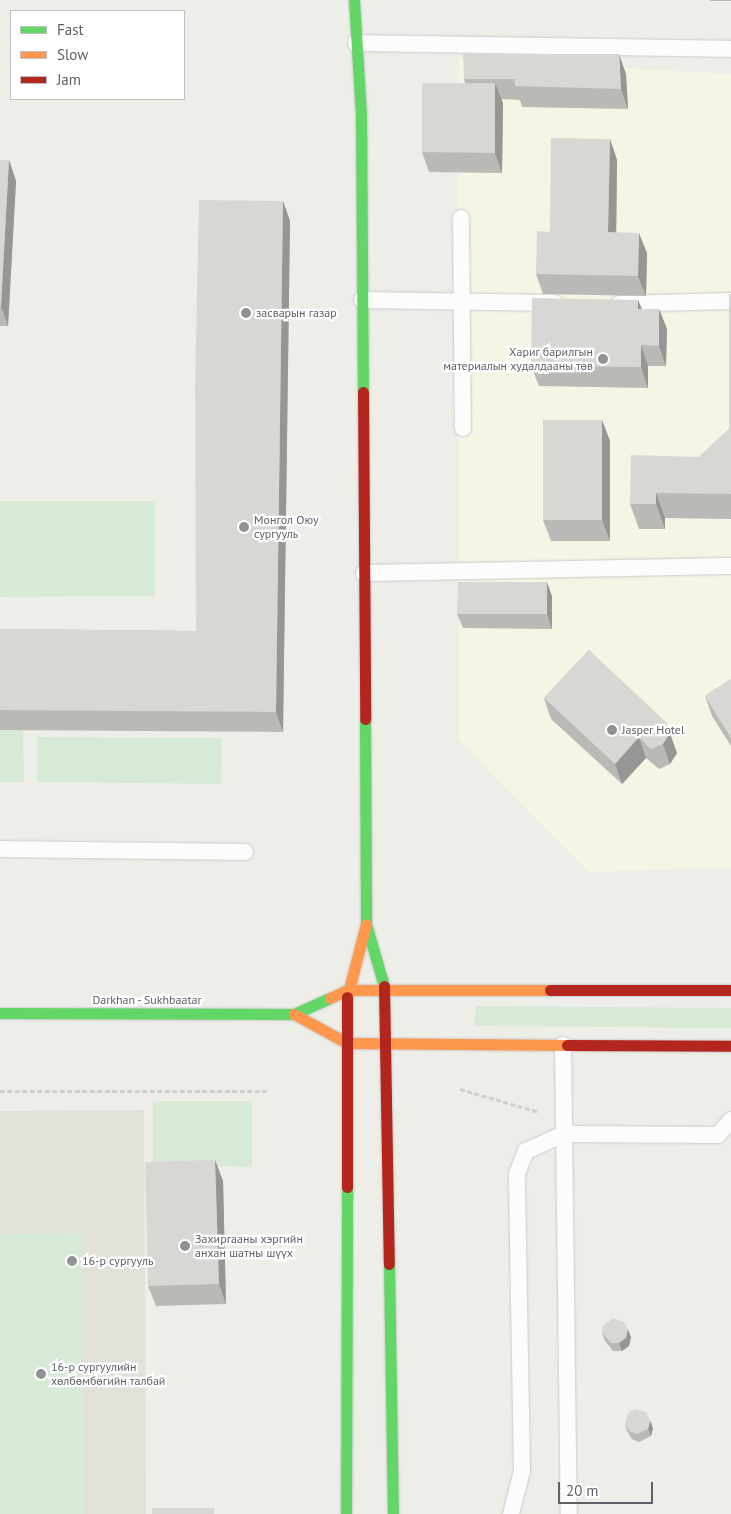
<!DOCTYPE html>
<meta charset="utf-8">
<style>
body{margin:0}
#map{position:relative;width:731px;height:1514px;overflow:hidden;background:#eeeee9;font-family:"PT Sans",sans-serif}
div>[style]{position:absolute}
.commercial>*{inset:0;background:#f6f4e4}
.education>*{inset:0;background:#e1e0d9}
.green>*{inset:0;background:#d7ead7}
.path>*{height:3px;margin-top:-1.5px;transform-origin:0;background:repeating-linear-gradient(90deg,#ccd0ce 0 5px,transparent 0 7.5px)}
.roads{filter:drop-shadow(0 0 1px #cacaca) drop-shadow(0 0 1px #cacaca)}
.lane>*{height:16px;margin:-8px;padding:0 8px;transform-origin:8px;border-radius:8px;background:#fcfcfc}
.fast>*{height:11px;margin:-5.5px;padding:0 5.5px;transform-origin:5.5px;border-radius:5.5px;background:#63d668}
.slow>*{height:11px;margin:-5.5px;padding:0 5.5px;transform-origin:5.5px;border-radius:5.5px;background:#ff974d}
.jam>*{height:11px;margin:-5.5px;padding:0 5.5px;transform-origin:5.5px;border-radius:5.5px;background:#b3261e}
.wall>*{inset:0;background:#bab9b6}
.shaded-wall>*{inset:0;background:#979694}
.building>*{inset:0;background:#d8d7d4}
.dots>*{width:14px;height:14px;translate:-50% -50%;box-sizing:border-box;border:2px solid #fff;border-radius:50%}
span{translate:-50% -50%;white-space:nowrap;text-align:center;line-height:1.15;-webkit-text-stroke:4.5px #fff;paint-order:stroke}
.poi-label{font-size:12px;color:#5e6166}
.left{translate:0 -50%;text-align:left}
.right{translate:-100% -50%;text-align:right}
.street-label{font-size:12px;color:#5e6166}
.legend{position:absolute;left:10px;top:10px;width:175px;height:90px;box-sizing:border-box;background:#fff;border:1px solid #bfc0c2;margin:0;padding:6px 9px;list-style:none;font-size:15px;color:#5e6166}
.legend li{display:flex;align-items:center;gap:10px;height:25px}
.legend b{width:25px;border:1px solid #bfc0c2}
.scale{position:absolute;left:558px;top:1482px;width:95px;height:22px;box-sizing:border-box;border:2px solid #5e6166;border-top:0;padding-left:6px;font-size:15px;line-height:18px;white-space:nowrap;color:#5e6166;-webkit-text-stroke:4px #fff;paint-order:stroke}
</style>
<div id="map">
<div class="commercial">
<i style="clip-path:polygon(458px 59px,731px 74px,731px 867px,589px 872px,459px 740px)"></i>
</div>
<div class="education">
<i style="clip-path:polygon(144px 1110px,146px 1514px,0 1514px,0 1111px)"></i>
</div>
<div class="green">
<i style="clip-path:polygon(0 501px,155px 501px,155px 596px,0 597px)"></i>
<i style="clip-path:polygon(0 730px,23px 730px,24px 782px,0 782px)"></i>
<i style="clip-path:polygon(37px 737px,222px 738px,221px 784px,37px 782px)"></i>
<i style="clip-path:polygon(476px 1006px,731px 1008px,731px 1028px,474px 1026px)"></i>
<i style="clip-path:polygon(153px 1101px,252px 1101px,252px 1167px,153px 1165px)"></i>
<i style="clip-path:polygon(81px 1233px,84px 1514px,0 1514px,0 1234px)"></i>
</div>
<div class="path">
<i style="left:460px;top:1089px;width:82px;rotate:16.2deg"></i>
<i style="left:0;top:1091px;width:267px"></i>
</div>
<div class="roads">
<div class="lane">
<i style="left:356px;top:43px;width:375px;rotate:0.9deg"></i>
<i style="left:461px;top:218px;width:210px;rotate:89.5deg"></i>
<i style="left:362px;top:300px;width:193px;rotate:0.9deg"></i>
<i style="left:619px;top:304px;width:112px;rotate:-1.5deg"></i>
<i style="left:364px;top:573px;width:367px;rotate:-1.1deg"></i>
<i style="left:0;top:849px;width:245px;rotate:0.7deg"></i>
<i style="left:563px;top:1045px;width:469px;rotate:89.3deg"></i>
<i style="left:511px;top:1514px;width:44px;rotate:-75.7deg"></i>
<i style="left:522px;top:1471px;width:297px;rotate:-91deg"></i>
<i style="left:517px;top:1174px;width:25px;rotate:-69deg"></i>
<i style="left:526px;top:1151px;width:42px;rotate:-24.1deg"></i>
<i style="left:564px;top:1134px;width:154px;rotate:0.4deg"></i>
<i style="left:718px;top:1135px;width:20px;rotate:-49deg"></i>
</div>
<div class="fast">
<i style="left:354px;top:0;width:115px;rotate:86.5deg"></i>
<i style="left:361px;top:115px;width:277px;rotate:89.6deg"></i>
<i style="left:365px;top:719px;width:205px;rotate:89.7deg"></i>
<i style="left:366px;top:924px;width:65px;rotate:73.8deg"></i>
<i style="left:0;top:1013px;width:294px;rotate:0.2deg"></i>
<i style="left:294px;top:1014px;width:39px;rotate:-24deg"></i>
<i style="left:389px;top:1264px;width:250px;rotate:89.1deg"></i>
<i style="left:346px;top:1514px;width:327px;rotate:-89.8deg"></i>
</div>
<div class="slow">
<i style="left:347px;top:997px;width:75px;rotate:-75.4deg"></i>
<i style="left:330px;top:998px;width:19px;rotate:-25deg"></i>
<i style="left:347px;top:990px;width:203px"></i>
<i style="left:294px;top:1014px;width:60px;rotate:28.7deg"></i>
<i style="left:347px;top:1043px;width:220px;rotate:0.5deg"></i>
</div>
<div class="jam">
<i style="left:363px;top:392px;width:327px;rotate:89.6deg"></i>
<i style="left:384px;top:986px;width:278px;rotate:89deg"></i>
<i style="left:550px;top:990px;width:181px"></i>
<i style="left:567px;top:1045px;width:164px;rotate:0.3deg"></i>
<i style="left:347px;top:1187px;width:190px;rotate:-90deg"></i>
</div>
</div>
<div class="wall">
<i style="clip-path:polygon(710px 0,731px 0,731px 1px,710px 1px)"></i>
<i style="clip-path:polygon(626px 74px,628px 109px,522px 107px,520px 100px,501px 99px,503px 103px,502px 173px,429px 172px,422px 152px,465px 83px,464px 79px)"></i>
<i style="clip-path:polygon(610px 139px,617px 160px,616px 232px,647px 253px,646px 296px,543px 294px,536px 274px,550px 232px)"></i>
<i style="clip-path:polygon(0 160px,9px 160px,16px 181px,8px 326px,0 326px)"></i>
<i style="clip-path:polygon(283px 201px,290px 221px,283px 732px,0 730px,0 629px,196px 631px)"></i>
<i style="clip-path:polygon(731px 294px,731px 519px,665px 518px,665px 529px,639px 529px,630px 504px,699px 457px,729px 429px)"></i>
<i style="clip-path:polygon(638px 300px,642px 309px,659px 309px,667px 329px,666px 366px,648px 366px,648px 388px,539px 386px,531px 366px)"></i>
<i style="clip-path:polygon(602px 420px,610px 441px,610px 541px,551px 541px,543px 520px)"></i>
<i style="clip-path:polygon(552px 596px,552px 629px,463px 628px,457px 614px)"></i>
<i style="clip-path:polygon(589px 650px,677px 753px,670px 764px,659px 769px,646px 758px,622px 784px,551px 719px,544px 698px)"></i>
<i style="clip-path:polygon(731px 679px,731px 746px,712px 716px,705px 696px)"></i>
<i style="clip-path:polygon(215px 1160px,223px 1181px,226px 1304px,156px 1306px,148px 1286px)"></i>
<i style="clip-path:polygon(602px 1333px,631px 1337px,629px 1346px,622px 1351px,613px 1351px,605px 1341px)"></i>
<i style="clip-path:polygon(625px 1424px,653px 1428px,651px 1436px,639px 1442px,632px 1439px,627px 1431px)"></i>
</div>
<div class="shaded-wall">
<i style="clip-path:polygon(619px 54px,626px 74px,628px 109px,621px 89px)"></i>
<i style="clip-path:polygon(495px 83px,503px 103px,502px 173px,495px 153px)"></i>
<i style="clip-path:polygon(610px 139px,617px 160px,616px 253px,608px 232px)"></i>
<i style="clip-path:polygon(9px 160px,16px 181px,8px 326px,1px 306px)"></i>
<i style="clip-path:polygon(283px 201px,290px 221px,283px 732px,276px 712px)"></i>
<i style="clip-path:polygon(639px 233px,647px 253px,646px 296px,638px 276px)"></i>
<i style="clip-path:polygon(638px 300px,646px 320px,638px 309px)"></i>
<i style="clip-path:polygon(659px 309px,667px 329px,666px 366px,659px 346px)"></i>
<i style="clip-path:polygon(641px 345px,648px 366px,648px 388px,641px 367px)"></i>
<i style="clip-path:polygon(602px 420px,610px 441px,610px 541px,602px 520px)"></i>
<i style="clip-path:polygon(656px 493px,665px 518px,665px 529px,656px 504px)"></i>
<i style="clip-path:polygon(547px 582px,552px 596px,552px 629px,547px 614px)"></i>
<i style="clip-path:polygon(666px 722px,677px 753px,670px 764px,663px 744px)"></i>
<i style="clip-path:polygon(639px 737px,646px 758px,622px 784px,615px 764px)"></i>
<i style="clip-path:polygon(215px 1160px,223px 1181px,226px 1304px,219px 1284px)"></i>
<i style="clip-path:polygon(628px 1329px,631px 1337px,629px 1346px,622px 1351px,619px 1343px)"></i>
<i style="clip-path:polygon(650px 1420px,653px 1428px,651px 1436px,648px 1429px)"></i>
</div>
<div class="building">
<i style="clip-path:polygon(463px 54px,619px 54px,621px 89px,515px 86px,515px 79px,464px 79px)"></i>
<i style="clip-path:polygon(422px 83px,495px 83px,495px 153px,422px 152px)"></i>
<i style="clip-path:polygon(551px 138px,610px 139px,608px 232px,639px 233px,638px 276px,536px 274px,537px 231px,550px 232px)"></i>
<i style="clip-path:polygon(0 160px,9px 160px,1px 306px,0 306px)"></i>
<i style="clip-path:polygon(199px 200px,283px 201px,276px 712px,0 710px,0 629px,196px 631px,195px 385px)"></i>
<i style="clip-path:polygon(729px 294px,731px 294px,731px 494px,656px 493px,656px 504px,630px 504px,631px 455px,699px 457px,729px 429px)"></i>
<i style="clip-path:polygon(532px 298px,638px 300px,638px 309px,659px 309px,659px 346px,641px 345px,641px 367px,531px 366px)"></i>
<i style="clip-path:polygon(543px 420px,602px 420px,602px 520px,543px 520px)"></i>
<i style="clip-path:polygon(458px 582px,547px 582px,547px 614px,457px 614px)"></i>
<i style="clip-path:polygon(589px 650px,666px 722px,670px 733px,663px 744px,651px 749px,639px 737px,615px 764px,544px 698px)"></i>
<i style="clip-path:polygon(731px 679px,731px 738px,705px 696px)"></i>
<i style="clip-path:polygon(215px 1160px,219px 1284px,148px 1286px,145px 1162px)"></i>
<i style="clip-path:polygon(613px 1318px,624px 1322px,628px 1329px,626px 1338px,619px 1343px,611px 1343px,602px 1333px,603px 1326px)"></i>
<i style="clip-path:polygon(634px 1409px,646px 1412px,650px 1420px,648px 1429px,637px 1434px,629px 1431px,625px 1424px,628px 1413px)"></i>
<i style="clip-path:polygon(152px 1508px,214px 1508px,214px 1514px,152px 1514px)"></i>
</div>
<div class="dots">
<i style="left:246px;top:313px;background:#909294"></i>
<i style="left:603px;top:359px;background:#909294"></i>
<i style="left:244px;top:527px;background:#909294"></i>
<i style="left:612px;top:730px;background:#909294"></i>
<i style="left:185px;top:1246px;background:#909294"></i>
<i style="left:72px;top:1261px;background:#909294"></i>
<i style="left:41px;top:1374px;background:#909294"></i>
</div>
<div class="poi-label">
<span class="left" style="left:256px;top:313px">засварын газар</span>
<span class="right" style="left:593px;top:359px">Хариг барилгын<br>материалын худалдааны төв</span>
<span class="left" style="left:254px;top:527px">Монгол Оюу<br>сургууль</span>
<span class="left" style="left:622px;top:730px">Jasper Hotel</span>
<span class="left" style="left:195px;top:1246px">Захиргааны хэргийн<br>анхан шатны шүүх</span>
<span class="left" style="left:82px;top:1261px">16-р сургууль</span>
<span class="left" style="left:51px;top:1374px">16-р сургуулийн<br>хөлбөмбөгийн талбай</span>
</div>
<div class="street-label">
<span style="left:147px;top:1000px">Darkhan - Sukhbaatar</span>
</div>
<ul class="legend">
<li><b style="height:6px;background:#63d668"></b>Fast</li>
<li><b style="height:6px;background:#ff974d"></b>Slow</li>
<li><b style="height:6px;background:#b3261e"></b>Jam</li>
</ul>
<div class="scale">20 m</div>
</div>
